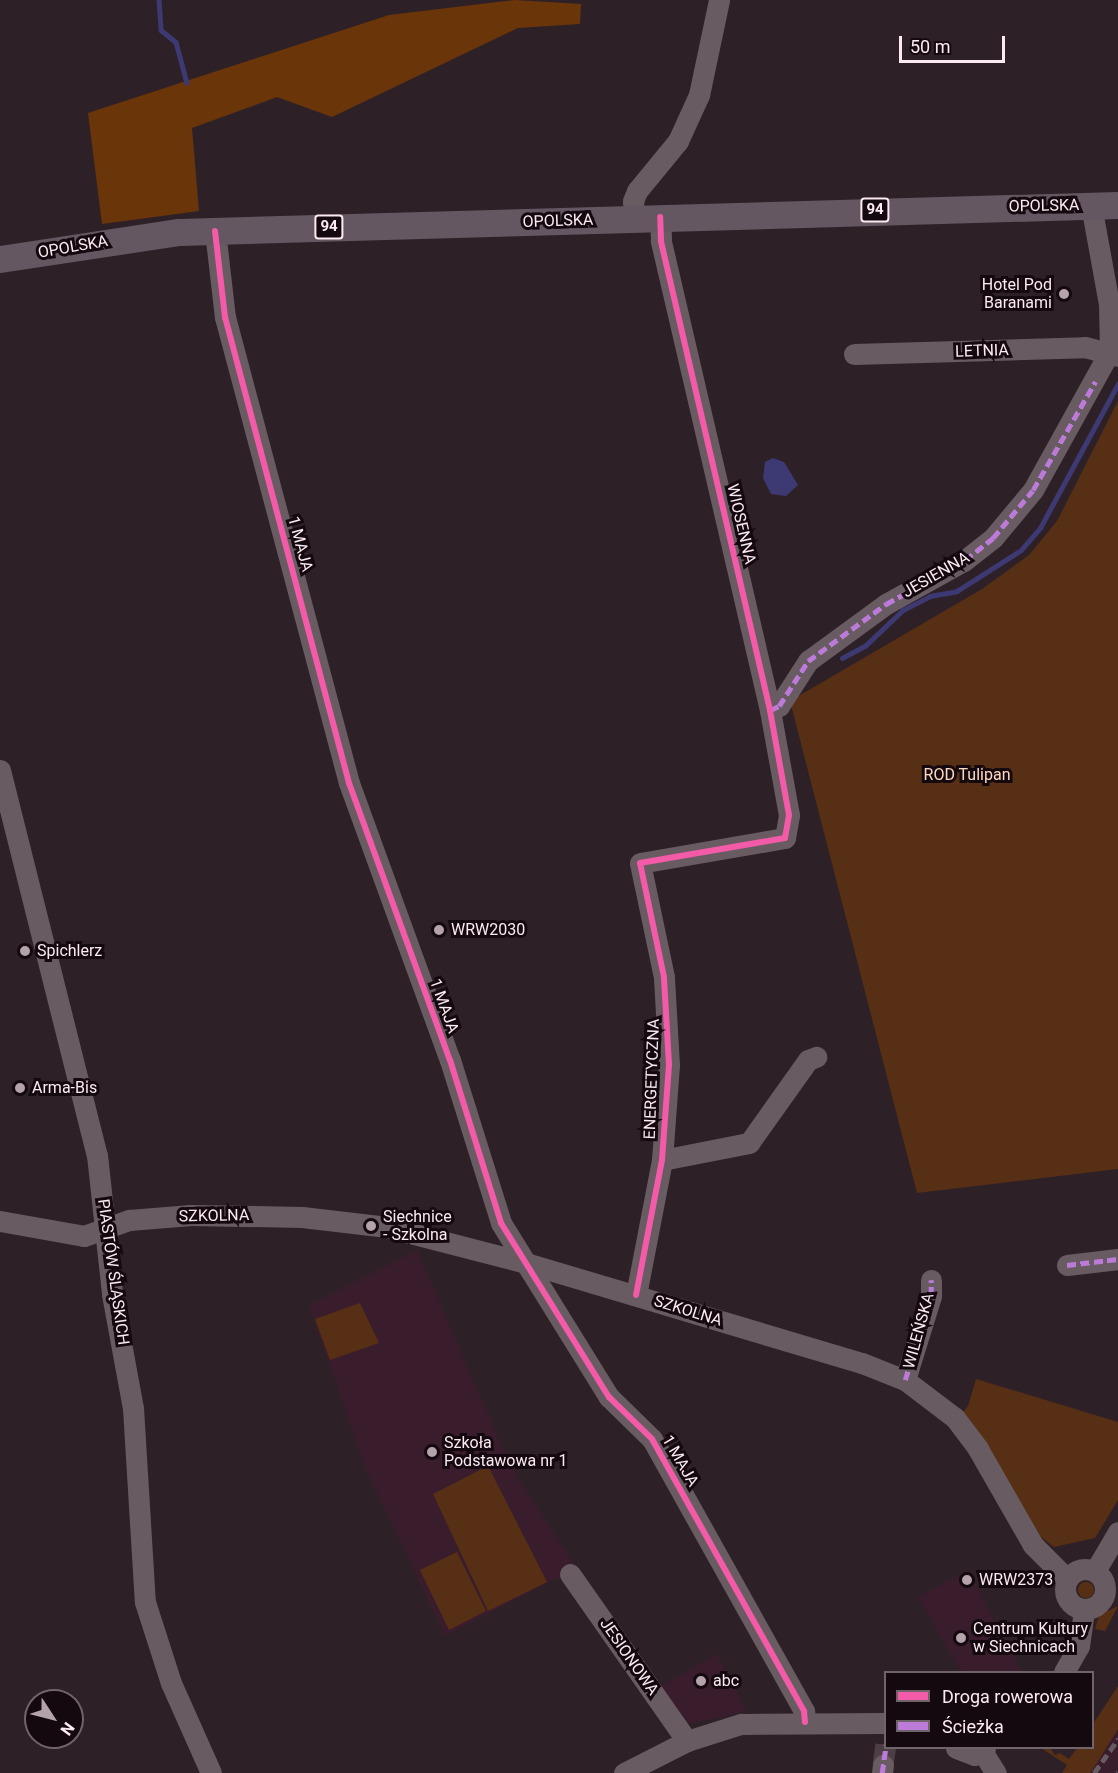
<!DOCTYPE html>
<meta charset="utf-8">
<style>
body{margin:0}
#map{position:relative;width:1118px;height:1773px;overflow:hidden;background:#2e2027;font-family:Roboto,sans-serif}
div>[style]{position:absolute}
.built>*{inset:0;background:#3a1d2d}
.green>*{inset:0;background:#572f15}
.round{border-radius:50%}
.forest>*{inset:0;background:#6b350a}
.water>*{inset:0;background:#3d3a73}
.stream>*{height:4.5px;margin:-2.25px;padding:0 2.25px;transform-origin:2.25px;border-radius:2.25px;background:#3d3a73}
.minor-tunnel>*{height:21px;margin-top:-10.5px;transform-origin:0;background:repeating-linear-gradient(90deg,#4d3e45 0 21px,transparent 0 31px)}
.minor>*{height:21px;margin:-10.5px;padding:0 10.5px;transform-origin:10.5px;border-radius:10.5px;background:#685c62}
.minor>.ring{margin:-10.5px;padding:0;box-sizing:content-box;background:none;border:21px solid #685c62;border-radius:50%}
.major>*{height:27px;margin:-13.5px;padding:0 13.5px;transform-origin:13.5px;border-radius:13.5px;background:#655762}
.rail>*{height:4.5px;margin-top:-2.25px;transform-origin:0;background:repeating-linear-gradient(90deg,#655a60 0 9px,transparent 0 13.5px)}
.quiet>*{height:4.5px;margin-top:-2.25px;transform-origin:0;background:repeating-linear-gradient(90deg,#bd7bd9 0 9px,transparent 0 13.5px)}
.cycleway>*{height:6px;margin:-3px;padding:0 3px;transform-origin:3px;border-radius:3px;background:#f35aa7}
.dots>*{width:16px;height:16px;translate:-50% -50%;box-sizing:border-box;border:3px solid #14090f;border-radius:50%}
span{translate:-50% -50%;white-space:nowrap;text-align:center;line-height:1.15;-webkit-text-stroke:6px #14090f;paint-order:stroke}
.shield-label span{padding:2px 4px;background:#14090f;border:2px solid;border-radius:4px;-webkit-text-stroke-width:0}
.shield-label{font-size:15px;color:#fce9f2;font-weight:700}
.street-label{font-size:16px;color:#fce9f2}
.poi-label{font-size:16px;color:#fce9f2}
.right{translate:-100% -50%;text-align:right}
.left{translate:0 -50%;text-align:left}
.park-label{font-size:16px;color:#fdd7c0}
.legend{position:absolute;left:884px;top:1671px;width:210px;height:78px;box-sizing:border-box;background:#14090f;border:2px solid #71636a;margin:0;padding:8px 10px;list-style:none;font-size:18px;color:#fce9f2}
.legend li{display:flex;align-items:center;gap:12px;height:30px}
.legend b{width:30px;border:2px solid #71636a}
.north{position:absolute;left:24px;top:1689px;width:60px;height:60px;box-sizing:border-box;background:#14090f;border:2px solid #71636a;border-radius:50%;rotate:126deg;font-size:16px;font-weight:700;line-height:24px;text-align:center;color:#fce9f2}
.north::after{content:'';display:block;margin:auto;width:21px;height:27px;background:#b4a3ab;clip-path:polygon(50% 0,100% 100%,50% 72%,0 100%)}
.scale{position:absolute;left:899px;top:36px;width:106px;height:27px;box-sizing:border-box;border:3px solid #fce9f2;border-top:0;padding-left:8px;font-size:18px;line-height:21px;white-space:nowrap;color:#fce9f2;-webkit-text-stroke:4px #14090f;paint-order:stroke}
</style>
<div id="map">
<div class="built">
<i style="clip-path:polygon(417px 1250px,498px 1438px,520px 1481px,577px 1568px,445px 1636px,365px 1467px,309px 1305px)"></i>
<i style="clip-path:polygon(968px 1570px,1000px 1631px,1022px 1672px,961px 1672px,918px 1597px)"></i>
<i style="clip-path:polygon(717px 1654px,747px 1711px,684px 1725px,657px 1688px)"></i>
<i style="clip-path:polygon(1118px 1688px,1118px 1773px,1063px 1773px,1092px 1748px)"></i>
</div>
<div class="green">
<i style="clip-path:polygon(1118px 401px,1118px 1169px,917px 1193px,790px 701px,982px 589px,1029px 555px,1057px 521px)"></i>
<i style="clip-path:polygon(360px 1303px,379px 1343px,330px 1360px,315px 1319px)"></i>
<i style="clip-path:polygon(976px 1379px,1118px 1422px,1118px 1500px,1095px 1538px,1054px 1547px,1041px 1537px,961px 1415px,968px 1406px)"></i>
<i style="clip-path:polygon(488px 1466px,547px 1582px,488px 1611px,433px 1494px)"></i>
<i style="clip-path:polygon(457px 1552px,486px 1611px,449px 1630px,420px 1570px)"></i>
<i class="round" style="left:1078px;top:1582px;width:16px;height:16px"></i>
<i style="clip-path:polygon(1118px 1606px,1105px 1631px,1095px 1629px,1099px 1615px)"></i>
<i style="clip-path:polygon(1118px 1686px,1118px 1729px,1097px 1763px,1090px 1773px,1062px 1773px,1067px 1765px,1041px 1748px,1050px 1748px,1055px 1755px,1060px 1753px,1069px 1759px,1077px 1748px,1092px 1748px,1093px 1724px)"></i>
</div>
<div class="forest">
<i style="clip-path:polygon(515px 0,581px 4px,580px 24px,518px 28px,332px 117px,277px 97px,192px 128px,199px 211px,102px 224px,88px 113px,389px 15px)"></i>
</div>
<div class="water">
<i style="clip-path:polygon(773px 458px,784px 462px,798px 485px,786px 496px,771px 494px,763px 478px,765px 462px)"></i>
</div>
<div class="stream">
<i style="left:159px;top:0;width:30px;rotate:86deg"></i>
<i style="left:161px;top:30px;width:19px;rotate:39deg"></i>
<i style="left:176px;top:42px;width:42px;rotate:75deg"></i>
<i style="left:842px;top:658px;width:26px;rotate:-28deg"></i>
<i style="left:865px;top:646px;width:52px;rotate:-43.5deg"></i>
<i style="left:903px;top:610px;width:30px;rotate:-27deg"></i>
<i style="left:930px;top:596px;width:27px;rotate:-10deg"></i>
<i style="left:957px;top:591px;width:76px;rotate:-32.6deg"></i>
<i style="left:1021px;top:550px;width:29px;rotate:-49deg"></i>
<i style="left:1040px;top:528px;width:164px;rotate:-61.6deg"></i>
</div>
<div class="minor-tunnel">
<i style="left:883px;top:1765px;width:21px;rotate:-82deg"></i>
</div>
<div class="minor">
<i style="left:634px;top:218px;width:17px;rotate:-93deg"></i>
<i style="left:633px;top:201px;width:11px;rotate:-68deg"></i>
<i style="left:637px;top:191px;width:65px;rotate:-50.6deg"></i>
<i style="left:678px;top:141px;width:51px;rotate:-65.5deg"></i>
<i style="left:699px;top:95px;width:97px;rotate:-78.1deg"></i>
<i style="left:215px;top:231px;width:87px;rotate:83.4deg"></i>
<i style="left:225px;top:317px;width:482px;rotate:75.1deg"></i>
<i style="left:349px;top:783px;width:295px;rotate:70deg"></i>
<i style="left:450px;top:1060px;width:171px;rotate:72.6deg"></i>
<i style="left:501px;top:1223px;width:205px;rotate:58.2deg"></i>
<i style="left:609px;top:1397px;width:60px;rotate:44.3deg"></i>
<i style="left:652px;top:1439px;width:312px;rotate:60.8deg"></i>
<i style="left:804px;top:1711px;width:11px;rotate:85deg"></i>
<i style="left:854px;top:354px;width:231px;rotate:-1.7deg"></i>
<i style="left:1085px;top:347px;width:34px;rotate:15deg"></i>
<i style="left:770px;top:710px;width:10px;rotate:-24deg"></i>
<i style="left:779px;top:706px;width:54px;rotate:-57.2deg"></i>
<i style="left:808px;top:661px;width:97px;rotate:-36.2deg"></i>
<i style="left:886px;top:604px;width:90px;rotate:-29.1deg"></i>
<i style="left:965px;top:560px;width:36px;rotate:-38deg"></i>
<i style="left:993px;top:538px;width:62px;rotate:-50.2deg"></i>
<i style="left:1033px;top:490px;width:159px;rotate:-61deg"></i>
<i style="left:1110px;top:351px;width:47px;rotate:-91.2deg"></i>
<i style="left:1109px;top:304px;width:101px;rotate:-100.3deg"></i>
<i style="left:0;top:770px;width:397px;rotate:75.9deg"></i>
<i style="left:97px;top:1155px;width:140px;rotate:83.8deg"></i>
<i style="left:112px;top:1294px;width:116px;rotate:79.6deg"></i>
<i style="left:133px;top:1408px;width:194px;rotate:86.5deg"></i>
<i style="left:145px;top:1602px;width:85px;rotate:72.2deg"></i>
<i style="left:171px;top:1683px;width:98px;rotate:66deg"></i>
<i style="left:662px;top:1160px;width:89px;rotate:-11.1deg"></i>
<i style="left:749px;top:1143px;width:102px;rotate:-54.6deg"></i>
<i style="left:808px;top:1060px;width:9px;rotate:-21deg"></i>
<i style="left:0;top:1221px;width:85px;rotate:10.1deg"></i>
<i style="left:84px;top:1236px;width:48px;rotate:-19.6deg"></i>
<i style="left:129px;top:1220px;width:62px;rotate:-4.6deg"></i>
<i style="left:191px;top:1215px;width:111px;rotate:1deg"></i>
<i style="left:302px;top:1217px;width:86px;rotate:6.7deg"></i>
<i style="left:387px;top:1227px;width:144px;rotate:14.5deg"></i>
<i style="left:526px;top:1263px;width:351px;rotate:16.6deg"></i>
<i style="left:862px;top:1363px;width:46px;rotate:21.6deg"></i>
<i style="left:905px;top:1380px;width:63px;rotate:37.2deg"></i>
<i style="left:955px;top:1418px;width:39px;rotate:53deg"></i>
<i style="left:978px;top:1449px;width:111px;rotate:60.2deg"></i>
<i style="left:1033px;top:1545px;width:48px;rotate:45deg"></i>
<i style="left:1067px;top:1265px;width:51px;rotate:-6.7deg"></i>
<i style="left:636px;top:1295px;width:137px;rotate:-79.1deg"></i>
<i style="left:662px;top:1160px;width:95px;rotate:-85.8deg"></i>
<i style="left:669px;top:1065px;width:88px;rotate:-93.3deg"></i>
<i style="left:664px;top:977px;width:116px;rotate:-101.9deg"></i>
<i style="left:640px;top:863px;width:147px;rotate:-9.8deg"></i>
<i style="left:785px;top:838px;width:23px;rotate:-80deg"></i>
<i style="left:789px;top:815px;width:107px;rotate:-100.3deg"></i>
<i style="left:770px;top:710px;width:482px;rotate:-103.1deg"></i>
<i style="left:661px;top:240px;width:23px;rotate:-92deg"></i>
<i style="left:905px;top:1380px;width:88px;rotate:-72.8deg"></i>
<i style="left:931px;top:1296px;width:16px;rotate:-90deg"></i>
<i class="ring" style="left:1065px;top:1569px;width:19px;height:19px"></i>
<i style="left:1095px;top:1571px;width:45px;rotate:-59.5deg"></i>
<i style="left:570px;top:1574px;width:204px;rotate:55deg"></i>
<i style="left:1064px;top:1672px;width:30px;rotate:-60deg"></i>
<i style="left:1079px;top:1646px;width:36px;rotate:-82deg"></i>
<i style="left:956px;top:1748px;width:19px;rotate:21deg"></i>
<i style="left:974px;top:1755px;width:13px;rotate:-32deg"></i>
<i style="left:982px;top:1751px;width:26px;rotate:58deg"></i>
<i style="left:624px;top:1773px;width:71px;rotate:-26.9deg"></i>
<i style="left:687px;top:1741px;width:57px;rotate:-17.5deg"></i>
<i style="left:741px;top:1724px;width:145px;rotate:-0.4deg"></i>
<i style="left:882px;top:1773px;width:8px;rotate:-83deg"></i>
</div>
<div class="major">
<i style="left:0;top:259px;width:181px;rotate:-8.6deg"></i>
<i style="left:179px;top:232px;width:939px;rotate:-1.65deg"></i>
</div>
<div class="rail">
<i style="left:1094px;top:1773px;width:42px;rotate:-54.8deg"></i>
<i style="left:1117px;top:1773px;width:1px;rotate:-45deg"></i>
</div>
<div class="quiet">
<i style="left:770px;top:710px;width:10px;rotate:-24deg"></i>
<i style="left:779px;top:706px;width:54px;rotate:-57.2deg"></i>
<i style="left:808px;top:661px;width:97px;rotate:-36.2deg"></i>
<i style="left:886px;top:604px;width:90px;rotate:-29.1deg"></i>
<i style="left:965px;top:560px;width:36px;rotate:-38deg"></i>
<i style="left:993px;top:538px;width:62px;rotate:-50.2deg"></i>
<i style="left:1033px;top:490px;width:125px;rotate:-60.1deg"></i>
<i style="left:1067px;top:1265px;width:51px;rotate:-6.7deg"></i>
<i style="left:905px;top:1380px;width:88px;rotate:-72.8deg"></i>
<i style="left:931px;top:1296px;width:16px;rotate:-90deg"></i>
<i style="left:882px;top:1773px;width:29px;rotate:-82deg"></i>
</div>
<div class="cycleway">
<i style="left:215px;top:231px;width:87px;rotate:83.4deg"></i>
<i style="left:225px;top:317px;width:482px;rotate:75.1deg"></i>
<i style="left:349px;top:783px;width:295px;rotate:70deg"></i>
<i style="left:450px;top:1060px;width:171px;rotate:72.6deg"></i>
<i style="left:501px;top:1223px;width:205px;rotate:58.2deg"></i>
<i style="left:609px;top:1397px;width:60px;rotate:44.3deg"></i>
<i style="left:652px;top:1439px;width:312px;rotate:60.8deg"></i>
<i style="left:804px;top:1711px;width:11px;rotate:85deg"></i>
<i style="left:636px;top:1295px;width:137px;rotate:-79.1deg"></i>
<i style="left:662px;top:1160px;width:95px;rotate:-85.8deg"></i>
<i style="left:669px;top:1065px;width:88px;rotate:-93.3deg"></i>
<i style="left:664px;top:977px;width:116px;rotate:-101.9deg"></i>
<i style="left:640px;top:863px;width:147px;rotate:-9.8deg"></i>
<i style="left:785px;top:838px;width:23px;rotate:-80deg"></i>
<i style="left:789px;top:815px;width:107px;rotate:-100.3deg"></i>
<i style="left:770px;top:710px;width:482px;rotate:-103.1deg"></i>
<i style="left:661px;top:240px;width:23px;rotate:-92deg"></i>
</div>
<div class="dots">
<i style="left:1064px;top:294px;background:#b4a3ab"></i>
<i style="left:439px;top:930px;background:#b4a3ab"></i>
<i style="left:25px;top:951px;background:#b4a3ab"></i>
<i style="left:20px;top:1088px;background:#b4a3ab"></i>
<i style="left:371px;top:1226px;background:#b4a3ab"></i>
<i style="left:432px;top:1452px;background:#b4a3ab"></i>
<i style="left:967px;top:1580px;background:#b4a3ab"></i>
<i style="left:961px;top:1638px;background:#b4a3ab"></i>
<i style="left:701px;top:1681px;background:#b4a3ab"></i>
</div>
<div class="shield-label">
<span style="left:875px;top:210px">94</span>
<span style="left:329px;top:227px">94</span>
</div>
<div class="street-label">
<span style="left:1044px;top:206px;rotate:-1deg">OPOLSKA</span>
<span style="left:558px;top:221px;rotate:-2deg">OPOLSKA</span>
<span style="left:73px;top:247px;rotate:-10deg">OPOLSKA</span>
<span style="left:982px;top:351px;rotate:-2deg">LETNIA</span>
<span style="left:741px;top:524px;rotate:77deg">WIOSENNA</span>
<span style="left:300px;top:544px;rotate:75deg">1 MAJA</span>
<span style="left:936px;top:575px;rotate:-30deg">JESIENNA</span>
<span style="left:444px;top:1006px;rotate:70deg">1 MAJA</span>
<span style="left:652px;top:1079px;rotate:-88deg">ENERGETYCZNA</span>
<span style="left:214px;top:1216px;rotate:-1deg">SZKOLNA</span>
<span style="left:113px;top:1272px;rotate:82deg">PIASTÓW ŚLĄSKICH</span>
<span style="left:688px;top:1311px;rotate:17deg">SZKOLNA</span>
<span style="left:919px;top:1331px;rotate:-75deg">WILEŃSKA</span>
<span style="left:680px;top:1461px;rotate:60deg">1 MAJA</span>
<span style="left:629px;top:1657px;rotate:55deg">JESIONOWA</span>
</div>
<div class="poi-label">
<span class="right" style="left:1052px;top:294px">Hotel Pod<br>Baranami</span>
<span class="left" style="left:451px;top:930px">WRW2030</span>
<span class="left" style="left:37px;top:951px">Spichlerz</span>
<span class="left" style="left:32px;top:1088px">Arma-Bis</span>
<span class="left" style="left:383px;top:1226px">Siechnice<br>- Szkolna</span>
<span class="left" style="left:444px;top:1452px">Szkoła<br>Podstawowa nr 1</span>
<span class="left" style="left:979px;top:1580px">WRW2373</span>
<span class="left" style="left:973px;top:1638px">Centrum Kultury<br>w Siechnicach</span>
<span class="left" style="left:713px;top:1681px">abc</span>
</div>
<div class="park-label">
<span style="left:967px;top:775px">ROD Tulipan</span>
</div>
<ul class="legend">
<li><b style="height:8px;background:#f35aa7"></b>Droga rowerowa</li>
<li><b style="height:8px;background:#bd7bd9"></b>Ścieżka</li>
</ul>
<div class="north">N</div>
<div class="scale">50 m</div>
</div>
